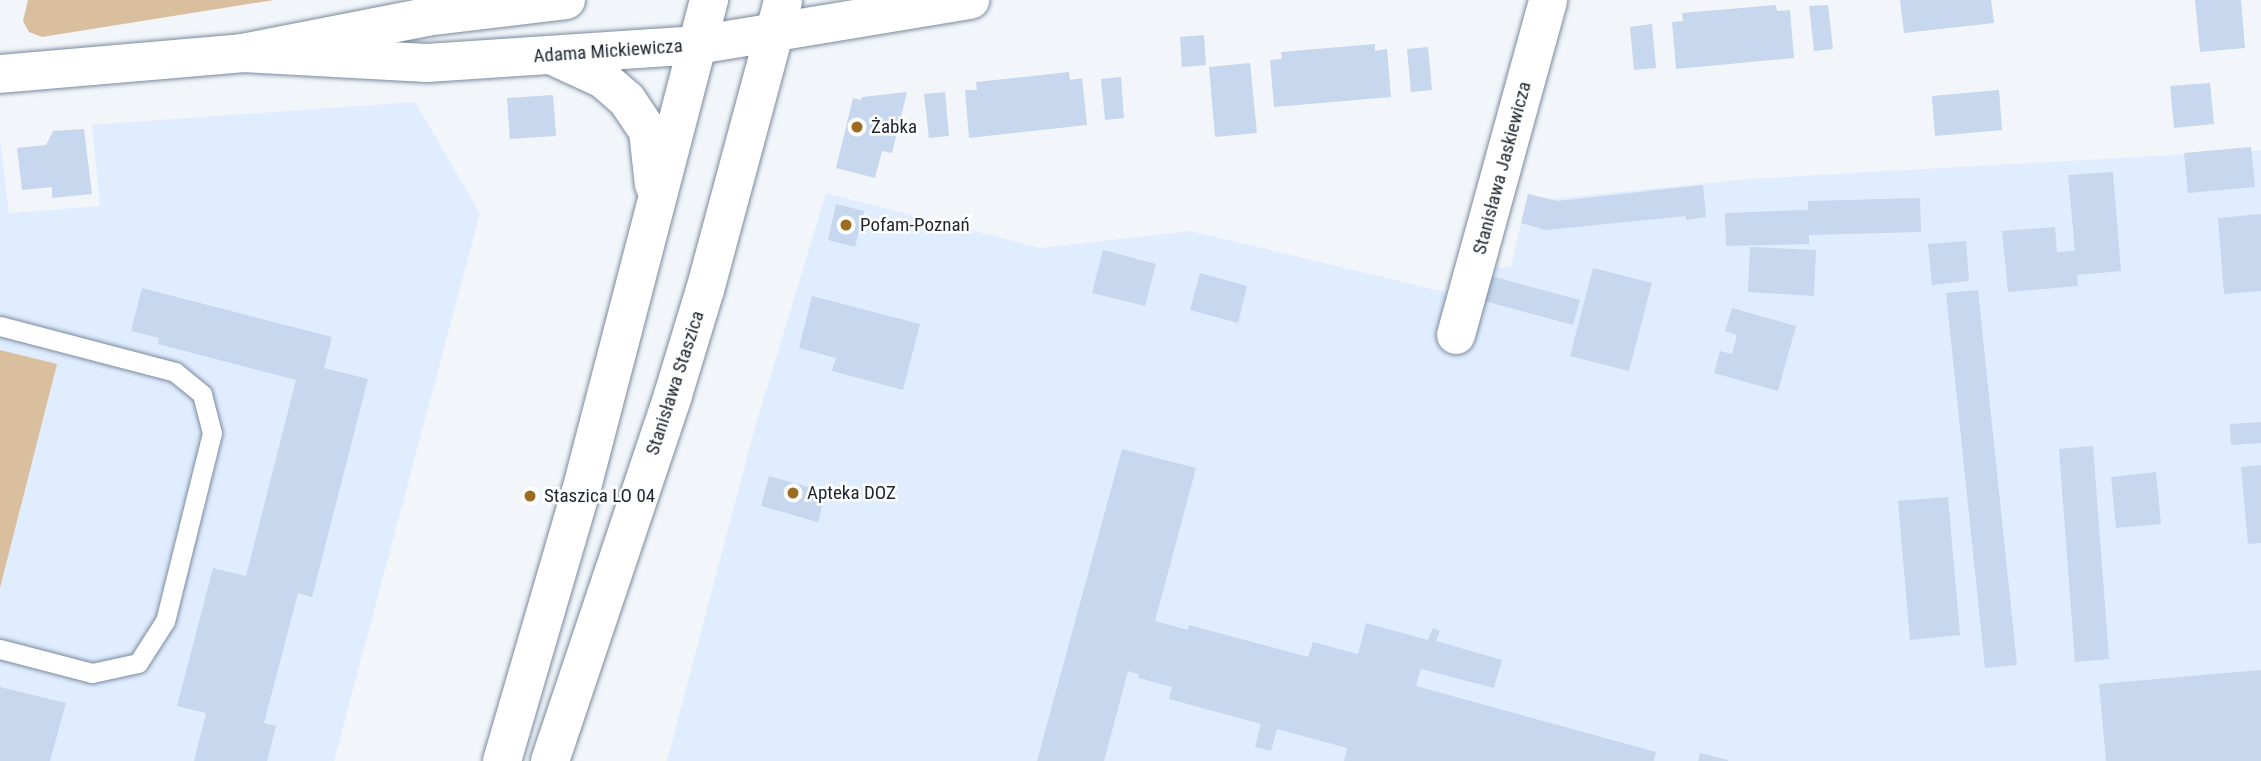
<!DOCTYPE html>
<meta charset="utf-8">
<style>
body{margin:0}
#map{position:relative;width:2261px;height:761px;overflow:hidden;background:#f2f6fa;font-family:"Roboto Condensed",sans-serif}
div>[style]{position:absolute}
.built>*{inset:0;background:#e0edff}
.green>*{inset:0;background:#dabf9f}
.building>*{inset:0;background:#c6d7ee}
.roads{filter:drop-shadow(0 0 2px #7a8a9e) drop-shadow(0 0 2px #7a8a9e)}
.lane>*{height:19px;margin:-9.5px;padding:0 9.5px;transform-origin:9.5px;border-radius:9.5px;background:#fff}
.street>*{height:38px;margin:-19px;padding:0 19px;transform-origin:19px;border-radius:19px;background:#fff}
.secondary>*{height:38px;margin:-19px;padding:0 19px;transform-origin:19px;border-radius:19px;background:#fff}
.dots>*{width:19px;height:19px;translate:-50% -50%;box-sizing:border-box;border:4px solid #fff;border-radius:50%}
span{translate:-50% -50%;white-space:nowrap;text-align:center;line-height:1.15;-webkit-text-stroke:5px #fff;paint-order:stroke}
.street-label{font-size:19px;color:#1e252d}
.poi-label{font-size:19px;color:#1e252d}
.left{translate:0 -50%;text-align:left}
</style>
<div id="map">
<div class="built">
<i style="clip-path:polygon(415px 102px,480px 213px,334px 761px,0 761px,0 138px,9px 213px,100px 206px,92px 125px)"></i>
<i style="clip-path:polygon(2261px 150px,2261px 761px,667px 761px,753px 434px,826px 193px,1040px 248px,1190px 231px,1483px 301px,1494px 268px,1511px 266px,1528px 194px,1550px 199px,1748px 179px)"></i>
</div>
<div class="green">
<i style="clip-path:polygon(28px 0,274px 0,42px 37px,29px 32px,23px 21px)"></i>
<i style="clip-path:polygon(0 350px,57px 364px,0 588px)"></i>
</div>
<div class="building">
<i style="clip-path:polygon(1900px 0,1991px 0,1994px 23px,1904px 33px)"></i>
<i style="clip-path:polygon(2195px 0,2241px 0,2245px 48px,2200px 52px)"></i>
<i style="clip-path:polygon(1776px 5px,1777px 11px,1790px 10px,1794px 58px,1676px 69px,1672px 22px,1683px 21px,1682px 13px)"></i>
<i style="clip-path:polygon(1828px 5px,1833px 49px,1814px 51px,1809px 6px)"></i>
<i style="clip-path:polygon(1652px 24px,1656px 68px,1634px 70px,1630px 27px)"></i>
<i style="clip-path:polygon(1204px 35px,1206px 65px,1182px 67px,1180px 37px)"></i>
<i style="clip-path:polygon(1375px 44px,1375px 51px,1387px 49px,1391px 97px,1274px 107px,1270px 60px,1282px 59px,1281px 52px)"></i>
<i style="clip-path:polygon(1428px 47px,1432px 90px,1411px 92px,1407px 49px)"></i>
<i style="clip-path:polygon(1250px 63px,1257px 133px,1215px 137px,1209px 67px)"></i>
<i style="clip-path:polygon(1069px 72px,1070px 80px,1082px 78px,1087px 125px,969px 138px,965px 90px,977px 90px,976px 82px)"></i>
<i style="clip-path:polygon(1121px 77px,1124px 118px,1105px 120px,1101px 79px)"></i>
<i style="clip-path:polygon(2210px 83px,2214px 124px,2174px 128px,2170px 86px)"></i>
<i style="clip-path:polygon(1999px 90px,2002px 130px,1935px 136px,1932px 96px)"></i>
<i style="clip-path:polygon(907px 92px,892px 153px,882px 151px,875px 178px,836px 168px,853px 98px,861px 100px,862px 97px)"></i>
<i style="clip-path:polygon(945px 92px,949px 136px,929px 138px,924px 94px)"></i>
<i style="clip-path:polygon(553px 95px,556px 136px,510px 139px,507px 98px)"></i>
<i style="clip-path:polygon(84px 129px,92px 194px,52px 198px,52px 187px,22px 190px,17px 148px,46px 145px,53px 131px)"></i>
<i style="clip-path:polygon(2251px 147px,2255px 187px,2188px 193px,2184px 153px)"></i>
<i style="clip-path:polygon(2113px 172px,2121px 271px,2077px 275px,2078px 286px,2008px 292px,2002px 231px,2055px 227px,2057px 252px,2075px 251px,2068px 175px)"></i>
<i style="clip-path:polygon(1703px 185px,1706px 217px,1686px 220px,1686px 216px,1546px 230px,1521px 223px,1528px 194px,1557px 201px)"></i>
<i style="clip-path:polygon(1920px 198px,1921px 232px,1809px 235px,1809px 244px,1726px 246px,1725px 213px,1808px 210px,1808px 201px)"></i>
<i style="clip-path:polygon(836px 204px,864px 211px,855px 247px,828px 240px)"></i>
<i style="clip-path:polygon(2261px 214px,2261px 291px,2224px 294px,2218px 218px)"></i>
<i style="clip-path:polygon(1966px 241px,1969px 281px,1932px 285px,1928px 244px)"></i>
<i style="clip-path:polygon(1750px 247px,1816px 250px,1814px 296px,1748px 292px)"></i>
<i style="clip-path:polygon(1103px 250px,1156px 264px,1145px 306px,1092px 293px)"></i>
<i style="clip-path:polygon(1593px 268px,1652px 283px,1629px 371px,1570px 356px)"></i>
<i style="clip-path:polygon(1200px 273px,1247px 286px,1238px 323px,1190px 310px)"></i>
<i style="clip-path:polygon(1491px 276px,1580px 300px,1573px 325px,1484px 301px)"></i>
<i style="clip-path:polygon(142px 288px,332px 337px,324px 368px,368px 379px,312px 597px,298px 593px,264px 723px,276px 726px,267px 761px,194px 761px,206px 713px,177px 706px,213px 568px,246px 576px,296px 380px,158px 344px,159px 338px,131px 331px)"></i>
<i style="clip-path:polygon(1978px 290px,2017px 665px,1985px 668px,1946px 293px)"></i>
<i style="clip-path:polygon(812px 296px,920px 324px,903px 390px,832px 371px,836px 358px,799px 348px)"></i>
<i style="clip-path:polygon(1732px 308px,1796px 326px,1778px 391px,1714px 373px,1720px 351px,1732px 354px,1737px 335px,1725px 331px)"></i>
<i style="clip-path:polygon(2261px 422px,2261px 443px,2231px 445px,2230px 424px)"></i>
<i style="clip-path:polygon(2093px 446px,2109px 659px,2075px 662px,2059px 449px)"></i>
<i style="clip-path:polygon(1122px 449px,1196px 468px,1155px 621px,1188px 630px,1189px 625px,1308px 657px,1313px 642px,1358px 654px,1366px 623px,1428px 640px,1433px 628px,1440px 631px,1436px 641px,1502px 660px,1494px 688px,1421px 669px,1416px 686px,1656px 752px,1654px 761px,1344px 761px,1347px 748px,1277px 729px,1271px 751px,1255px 747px,1261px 724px,1169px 699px,1172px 687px,1139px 678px,1138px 674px,1128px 671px,1104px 761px,1037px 761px)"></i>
<i style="clip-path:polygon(2261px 465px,2261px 543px,2248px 544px,2241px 467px)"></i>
<i style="clip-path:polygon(2156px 472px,2161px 524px,2116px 528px,2111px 477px)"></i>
<i style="clip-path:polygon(769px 476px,826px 492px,818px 522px,761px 506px)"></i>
<i style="clip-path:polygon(1948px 497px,1960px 635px,1910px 640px,1898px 501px)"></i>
<i style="clip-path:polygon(2261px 670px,2261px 761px,2106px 761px,2099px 684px)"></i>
<i style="clip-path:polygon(0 687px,66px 703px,50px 761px,0 761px)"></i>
<i style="clip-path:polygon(1700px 753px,1728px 760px,1728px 761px,1698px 761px)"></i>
</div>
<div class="roads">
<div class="lane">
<i style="left:0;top:326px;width:181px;rotate:14.7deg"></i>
<i style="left:175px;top:372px;width:35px;rotate:39deg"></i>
<i style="left:202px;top:394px;width:40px;rotate:75.6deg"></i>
<i style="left:212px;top:433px;width:194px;rotate:104deg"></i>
<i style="left:165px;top:621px;width:50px;rotate:122.7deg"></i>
<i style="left:138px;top:663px;width:47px;rotate:167.7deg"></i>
<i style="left:92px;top:673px;width:95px;rotate:-165.4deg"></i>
</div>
<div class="street">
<i style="left:1456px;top:335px;width:347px;rotate:-74.6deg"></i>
</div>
<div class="secondary">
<i style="left:243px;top:53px;width:184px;rotate:3.1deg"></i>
<i style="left:427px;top:63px;width:272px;rotate:-3.8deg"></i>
<i style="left:698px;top:45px;width:276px;rotate:-9.4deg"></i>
<i style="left:553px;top:56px;width:55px;rotate:24.7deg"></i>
<i style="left:603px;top:79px;width:32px;rotate:41deg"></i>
<i style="left:627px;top:100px;width:37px;rotate:56deg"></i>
<i style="left:648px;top:131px;width:54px;rotate:83.7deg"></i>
<i style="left:0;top:74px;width:244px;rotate:-4.9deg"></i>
<i style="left:243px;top:53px;width:187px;rotate:-11.1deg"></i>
<i style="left:426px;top:17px;width:141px;rotate:-6.9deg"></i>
<i style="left:502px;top:761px;width:277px;rotate:-73.7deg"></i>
<i style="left:580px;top:495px;width:512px;rotate:-75.39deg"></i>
<i style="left:550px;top:761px;width:386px;rotate:-71.4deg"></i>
<i style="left:673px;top:395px;width:110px;rotate:-73.1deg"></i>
<i style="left:705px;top:290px;width:300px;rotate:-74.9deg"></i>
</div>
</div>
<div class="dots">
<i style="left:857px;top:127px;background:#9e6c21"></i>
<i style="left:846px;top:225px;background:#9e6c21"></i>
<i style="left:793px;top:493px;background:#9e6c21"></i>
<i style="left:530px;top:496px;background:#9e6c21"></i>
</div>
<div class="street-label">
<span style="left:608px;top:51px;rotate:-4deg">Adama Mickiewicza</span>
<span style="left:1502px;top:168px;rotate:-75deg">Stanisława Jaskiewicza</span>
<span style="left:675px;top:383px;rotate:-72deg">Stanisława Staszica</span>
</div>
<div class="poi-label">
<span class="left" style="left:871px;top:127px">Żabka</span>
<span class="left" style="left:860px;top:225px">Pofam-Poznań</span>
<span class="left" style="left:807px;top:493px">Apteka DOZ</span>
<span class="left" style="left:544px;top:496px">Staszica LO 04</span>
</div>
</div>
